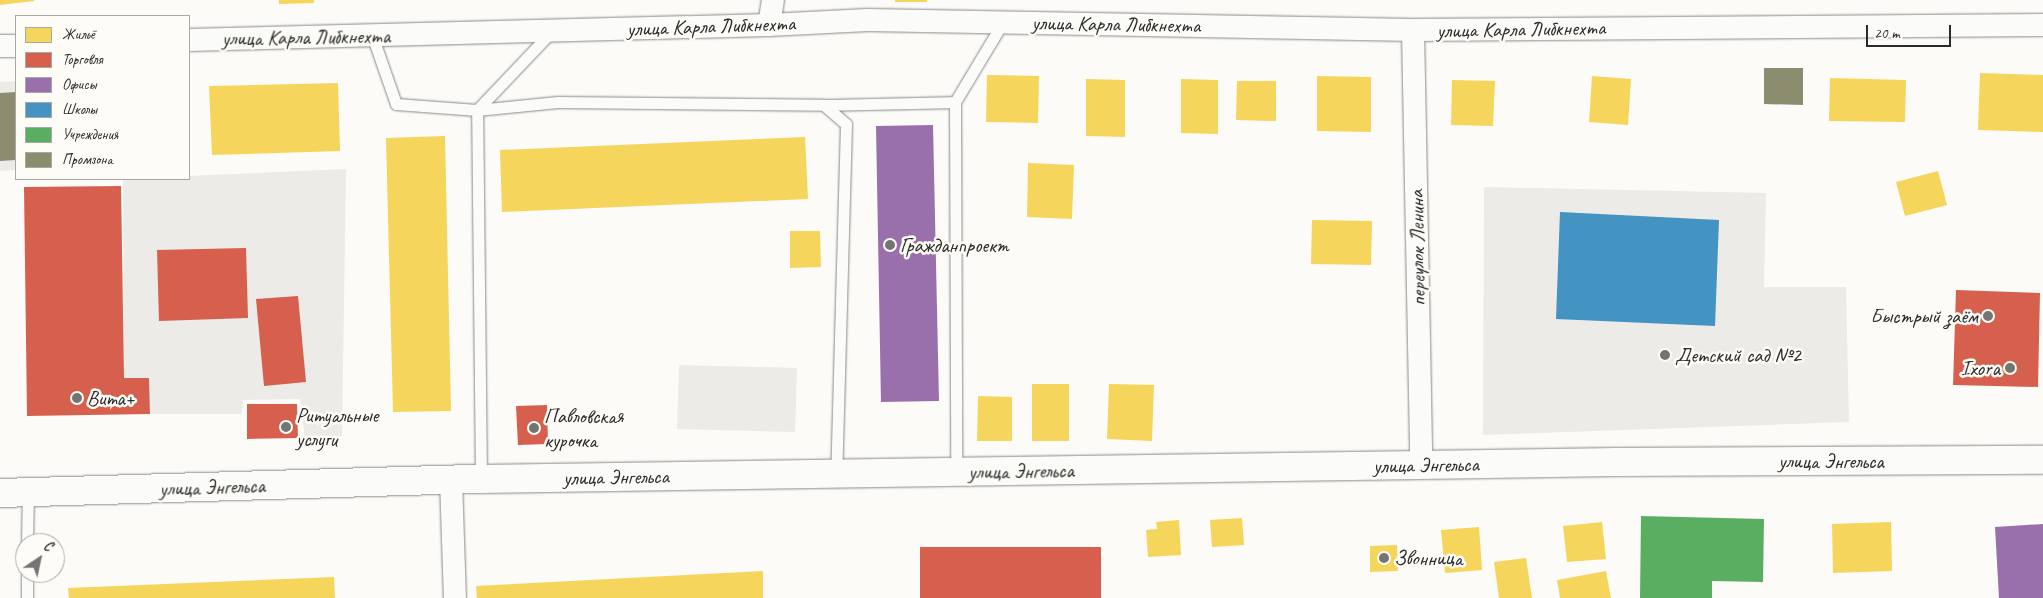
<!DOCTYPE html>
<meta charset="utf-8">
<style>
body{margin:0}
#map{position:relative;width:2043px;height:598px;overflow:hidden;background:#fcfbf8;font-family:Caveat,sans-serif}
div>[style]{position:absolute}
.built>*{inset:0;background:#ecebe7}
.green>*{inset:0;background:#ecebe8}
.homes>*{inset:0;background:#f6d55c}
.shops>*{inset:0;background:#d6604d}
.offices>*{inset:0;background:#9970ab}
.schools>*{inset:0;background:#4393c3}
.public>*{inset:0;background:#5aae61}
.industry>*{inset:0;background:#8c8c6e}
.roads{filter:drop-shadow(0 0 1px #898987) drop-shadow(0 0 1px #898987)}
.service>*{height:11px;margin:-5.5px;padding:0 5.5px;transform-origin:5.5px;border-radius:5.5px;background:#fbfbf9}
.minor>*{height:22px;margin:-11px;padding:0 11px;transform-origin:11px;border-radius:11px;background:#fbfbf9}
.secondary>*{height:28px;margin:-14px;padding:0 14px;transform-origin:14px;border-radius:14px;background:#fbfbf9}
.dots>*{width:14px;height:14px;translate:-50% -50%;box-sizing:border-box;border:2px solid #fdfcf7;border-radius:50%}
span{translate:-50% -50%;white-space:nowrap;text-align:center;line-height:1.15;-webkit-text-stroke:5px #fdfcf7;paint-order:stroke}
.street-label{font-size:21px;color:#2b2b2b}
.poi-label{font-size:21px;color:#2b2b2b}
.left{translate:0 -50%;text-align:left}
.right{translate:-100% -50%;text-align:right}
.legend{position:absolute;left:15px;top:15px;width:175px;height:165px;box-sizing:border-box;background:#fdfcf7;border:1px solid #a9a8a5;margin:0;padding:6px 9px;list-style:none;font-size:15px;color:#2b2b2b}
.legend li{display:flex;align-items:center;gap:10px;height:25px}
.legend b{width:25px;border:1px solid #a9a8a5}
.north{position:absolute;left:15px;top:533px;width:50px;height:50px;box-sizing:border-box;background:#fdfcf7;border:1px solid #a9a8a5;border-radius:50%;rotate:34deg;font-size:14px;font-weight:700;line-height:20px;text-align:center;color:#2b2b2b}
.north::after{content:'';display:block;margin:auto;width:18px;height:22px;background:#747473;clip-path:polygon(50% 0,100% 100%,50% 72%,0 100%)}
.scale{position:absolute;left:1866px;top:25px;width:85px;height:22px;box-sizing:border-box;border:2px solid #2b2b2b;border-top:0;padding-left:6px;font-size:15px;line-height:18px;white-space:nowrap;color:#2b2b2b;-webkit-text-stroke:4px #fdfcf7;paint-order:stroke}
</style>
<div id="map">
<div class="built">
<i style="clip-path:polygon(16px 81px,16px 170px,0 171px,0 82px)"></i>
<i style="clip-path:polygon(346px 169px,342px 436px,305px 440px,300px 399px,243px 400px,242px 414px,150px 414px,149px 378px,124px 378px,123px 179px,189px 179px,189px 176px)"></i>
<i style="clip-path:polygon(1484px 187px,1766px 193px,1764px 287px,1846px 287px,1849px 422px,1483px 435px)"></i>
</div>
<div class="green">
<i style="clip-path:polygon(679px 365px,797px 368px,795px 432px,677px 429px)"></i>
</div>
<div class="homes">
<i style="clip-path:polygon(0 0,34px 0,34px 1px,0 5px)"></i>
<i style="clip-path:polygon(279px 0,314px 0,314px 3px,279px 4px)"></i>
<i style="clip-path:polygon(895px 0,927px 0,927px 2px,895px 2px)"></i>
<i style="clip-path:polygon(1980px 73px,2043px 75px,2043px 132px,1978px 130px)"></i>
<i style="clip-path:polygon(987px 75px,1039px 76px,1038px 123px,986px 122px)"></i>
<i style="clip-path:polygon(1317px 76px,1371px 77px,1371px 132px,1317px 131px)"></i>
<i style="clip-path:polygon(1592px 76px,1631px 79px,1628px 125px,1589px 122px)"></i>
<i style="clip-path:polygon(1830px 78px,1906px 80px,1905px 122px,1829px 121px)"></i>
<i style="clip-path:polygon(1086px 79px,1125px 80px,1125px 137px,1086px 136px)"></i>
<i style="clip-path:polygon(1181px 79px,1218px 80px,1218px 134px,1181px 133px)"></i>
<i style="clip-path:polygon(1452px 80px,1495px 81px,1493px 126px,1451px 125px)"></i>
<i style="clip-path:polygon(1237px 81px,1276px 81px,1276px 121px,1236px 120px)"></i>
<i style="clip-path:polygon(338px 83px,340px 151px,212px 155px,209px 86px)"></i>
<i style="clip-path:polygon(445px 136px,451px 411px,393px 412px,386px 138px)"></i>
<i style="clip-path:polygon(805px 137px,808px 199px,502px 212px,500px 150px)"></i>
<i style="clip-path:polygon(1028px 163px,1074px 165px,1072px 219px,1027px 217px)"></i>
<i style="clip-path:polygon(1938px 171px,1947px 205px,1905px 216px,1896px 182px)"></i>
<i style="clip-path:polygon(1312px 220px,1372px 221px,1371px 265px,1311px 264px)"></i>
<i style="clip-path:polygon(790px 231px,820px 231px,821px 267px,790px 268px)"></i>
<i style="clip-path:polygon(1032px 384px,1069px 384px,1069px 441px,1032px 441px)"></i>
<i style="clip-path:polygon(1109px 384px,1154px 385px,1152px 441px,1107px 439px)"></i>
<i style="clip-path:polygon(978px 396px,1012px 397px,1012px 441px,977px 441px)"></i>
<i style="clip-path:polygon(1242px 518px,1244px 545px,1212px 547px,1210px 520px)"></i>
<i style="clip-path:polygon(1179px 520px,1181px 555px,1148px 557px,1146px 530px,1157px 529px,1156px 522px)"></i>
<i style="clip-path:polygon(1602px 522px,1606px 559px,1567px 562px,1563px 526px)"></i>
<i style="clip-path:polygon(1891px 522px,1892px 571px,1833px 573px,1832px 524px)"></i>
<i style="clip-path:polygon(1479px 527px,1482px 570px,1445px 573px,1441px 530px)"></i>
<i style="clip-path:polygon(1397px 545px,1398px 571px,1370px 572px,1370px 546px)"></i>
<i style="clip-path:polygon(1526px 558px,1532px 598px,1499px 598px,1494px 562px)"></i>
<i style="clip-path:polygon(763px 571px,763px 598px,477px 598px,476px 586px)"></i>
<i style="clip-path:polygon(1606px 571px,1611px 598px,1560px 598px,1557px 580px)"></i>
<i style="clip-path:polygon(334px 577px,335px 598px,69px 598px,68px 588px)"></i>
</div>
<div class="shops">
<i style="clip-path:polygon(121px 186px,124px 378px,149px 378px,150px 414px,27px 416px,24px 187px)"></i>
<i style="clip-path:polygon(246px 248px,248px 318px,159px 321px,157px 250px)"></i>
<i style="clip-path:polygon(1956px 290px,2040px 293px,2038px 387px,1953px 385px)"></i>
<i style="clip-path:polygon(298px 296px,306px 382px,264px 386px,256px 299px)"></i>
<i style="clip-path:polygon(247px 404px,297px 404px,298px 438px,247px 439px)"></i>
<i style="clip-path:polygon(547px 405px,548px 444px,518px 445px,516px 406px)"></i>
<i style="clip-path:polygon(920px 547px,1101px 547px,1101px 598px,920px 598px)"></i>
</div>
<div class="offices">
<i style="clip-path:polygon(933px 125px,939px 401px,881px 402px,876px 126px)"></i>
<i style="clip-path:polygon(2043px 524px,2043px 598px,1999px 598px,1995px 527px)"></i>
</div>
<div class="schools">
<i style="clip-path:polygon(1560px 212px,1719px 220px,1715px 326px,1556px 319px)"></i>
</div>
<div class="public">
<i style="clip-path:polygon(1641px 516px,1764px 519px,1763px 582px,1712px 581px,1712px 598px,1640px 598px)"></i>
</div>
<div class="industry">
<i style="clip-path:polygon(1764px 68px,1803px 68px,1803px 105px,1764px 104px)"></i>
<i style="clip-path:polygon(16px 92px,16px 160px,0 161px,0 93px)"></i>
</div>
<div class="roads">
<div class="service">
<i style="left:372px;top:35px;width:73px;rotate:70.8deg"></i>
<i style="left:396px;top:104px;width:81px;rotate:4.2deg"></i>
<i style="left:477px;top:110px;width:109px;rotate:-46.5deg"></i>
<i style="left:955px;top:102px;width:370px;rotate:89.8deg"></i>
<i style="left:824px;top:105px;width:131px;rotate:-1.3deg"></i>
<i style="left:955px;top:102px;width:93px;rotate:-59deg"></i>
<i style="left:481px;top:479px;width:369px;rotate:-90.6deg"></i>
<i style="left:477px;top:110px;width:81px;rotate:-5.6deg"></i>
<i style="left:558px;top:102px;width:266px;rotate:0.6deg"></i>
<i style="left:824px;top:105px;width:29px;rotate:41deg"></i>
<i style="left:846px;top:124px;width:350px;rotate:91.6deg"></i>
<i style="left:27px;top:543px;width:50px;rotate:-88.9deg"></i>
<i style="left:27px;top:598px;width:25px;rotate:-90deg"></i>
</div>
<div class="minor">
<i style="left:769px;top:25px;width:25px;rotate:-81deg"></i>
<i style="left:1413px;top:30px;width:435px;rotate:88.9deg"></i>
<i style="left:189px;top:40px;width:580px;rotate:-1.48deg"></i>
<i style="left:769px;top:25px;width:99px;rotate:-2.9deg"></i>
<i style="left:868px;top:20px;width:545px;rotate:1.05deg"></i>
<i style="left:1413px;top:30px;width:630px;rotate:-0.45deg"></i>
<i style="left:0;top:46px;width:16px"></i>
<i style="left:451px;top:480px;width:118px;rotate:88.1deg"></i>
</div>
<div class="secondary">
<i style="left:0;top:493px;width:481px;rotate:-1.7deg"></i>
<i style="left:481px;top:479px;width:1136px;rotate:-0.86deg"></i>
<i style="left:1617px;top:462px;width:426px;rotate:-0.3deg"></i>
</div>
</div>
<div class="dots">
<i style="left:890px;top:245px;background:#747473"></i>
<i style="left:1988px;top:316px;background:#747473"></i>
<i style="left:1665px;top:355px;background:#747473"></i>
<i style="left:2010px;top:368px;background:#747473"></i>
<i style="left:77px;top:398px;background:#747473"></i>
<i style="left:286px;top:427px;background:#747473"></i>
<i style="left:534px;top:428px;background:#747473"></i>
<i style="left:1384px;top:558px;background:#747473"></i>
</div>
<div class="street-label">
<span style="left:1116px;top:24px;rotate:1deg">улица Карла Либкнехта</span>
<span style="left:711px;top:26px;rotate:-2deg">улица Карла Либкнехта</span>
<span style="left:1521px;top:29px;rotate:-1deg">улица Карла Либкнехта</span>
<span style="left:306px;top:37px;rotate:-1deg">улица Карла Либкнехта</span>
<span style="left:1417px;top:248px;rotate:-91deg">переулок Ленина</span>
<span style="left:1831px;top:461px">улица Энгельса</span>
<span style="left:1426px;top:465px;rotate:-1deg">улица Энгельса</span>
<span style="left:1021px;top:471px;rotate:-1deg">улица Энгельса</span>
<span style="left:616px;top:477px;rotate:-1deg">улица Энгельса</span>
<span style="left:212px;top:487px;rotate:-2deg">улица Энгельса</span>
</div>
<div class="poi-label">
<span class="left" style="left:900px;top:245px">Гражданпроект</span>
<span class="right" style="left:1978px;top:316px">Быстрый заём</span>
<span class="left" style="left:1675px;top:355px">Детский сад №2</span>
<span class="right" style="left:2000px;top:368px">Ixora</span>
<span class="left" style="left:87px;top:398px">Вита+</span>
<span class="left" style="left:296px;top:427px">Ритуальные<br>услуги</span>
<span class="left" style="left:544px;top:428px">Павловская<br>курочка</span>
<span class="left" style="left:1394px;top:558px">Звонница</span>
</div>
<ul class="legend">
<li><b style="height:14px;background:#f6d55c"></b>Жильё</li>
<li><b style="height:14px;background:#d6604d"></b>Торговля</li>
<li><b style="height:14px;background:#9970ab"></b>Офисы</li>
<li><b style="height:14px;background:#4393c3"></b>Школы</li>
<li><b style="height:14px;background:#5aae61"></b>Учреждения</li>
<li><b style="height:14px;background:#8c8c6e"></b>Промзона</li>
</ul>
<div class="north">С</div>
<div class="scale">20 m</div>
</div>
